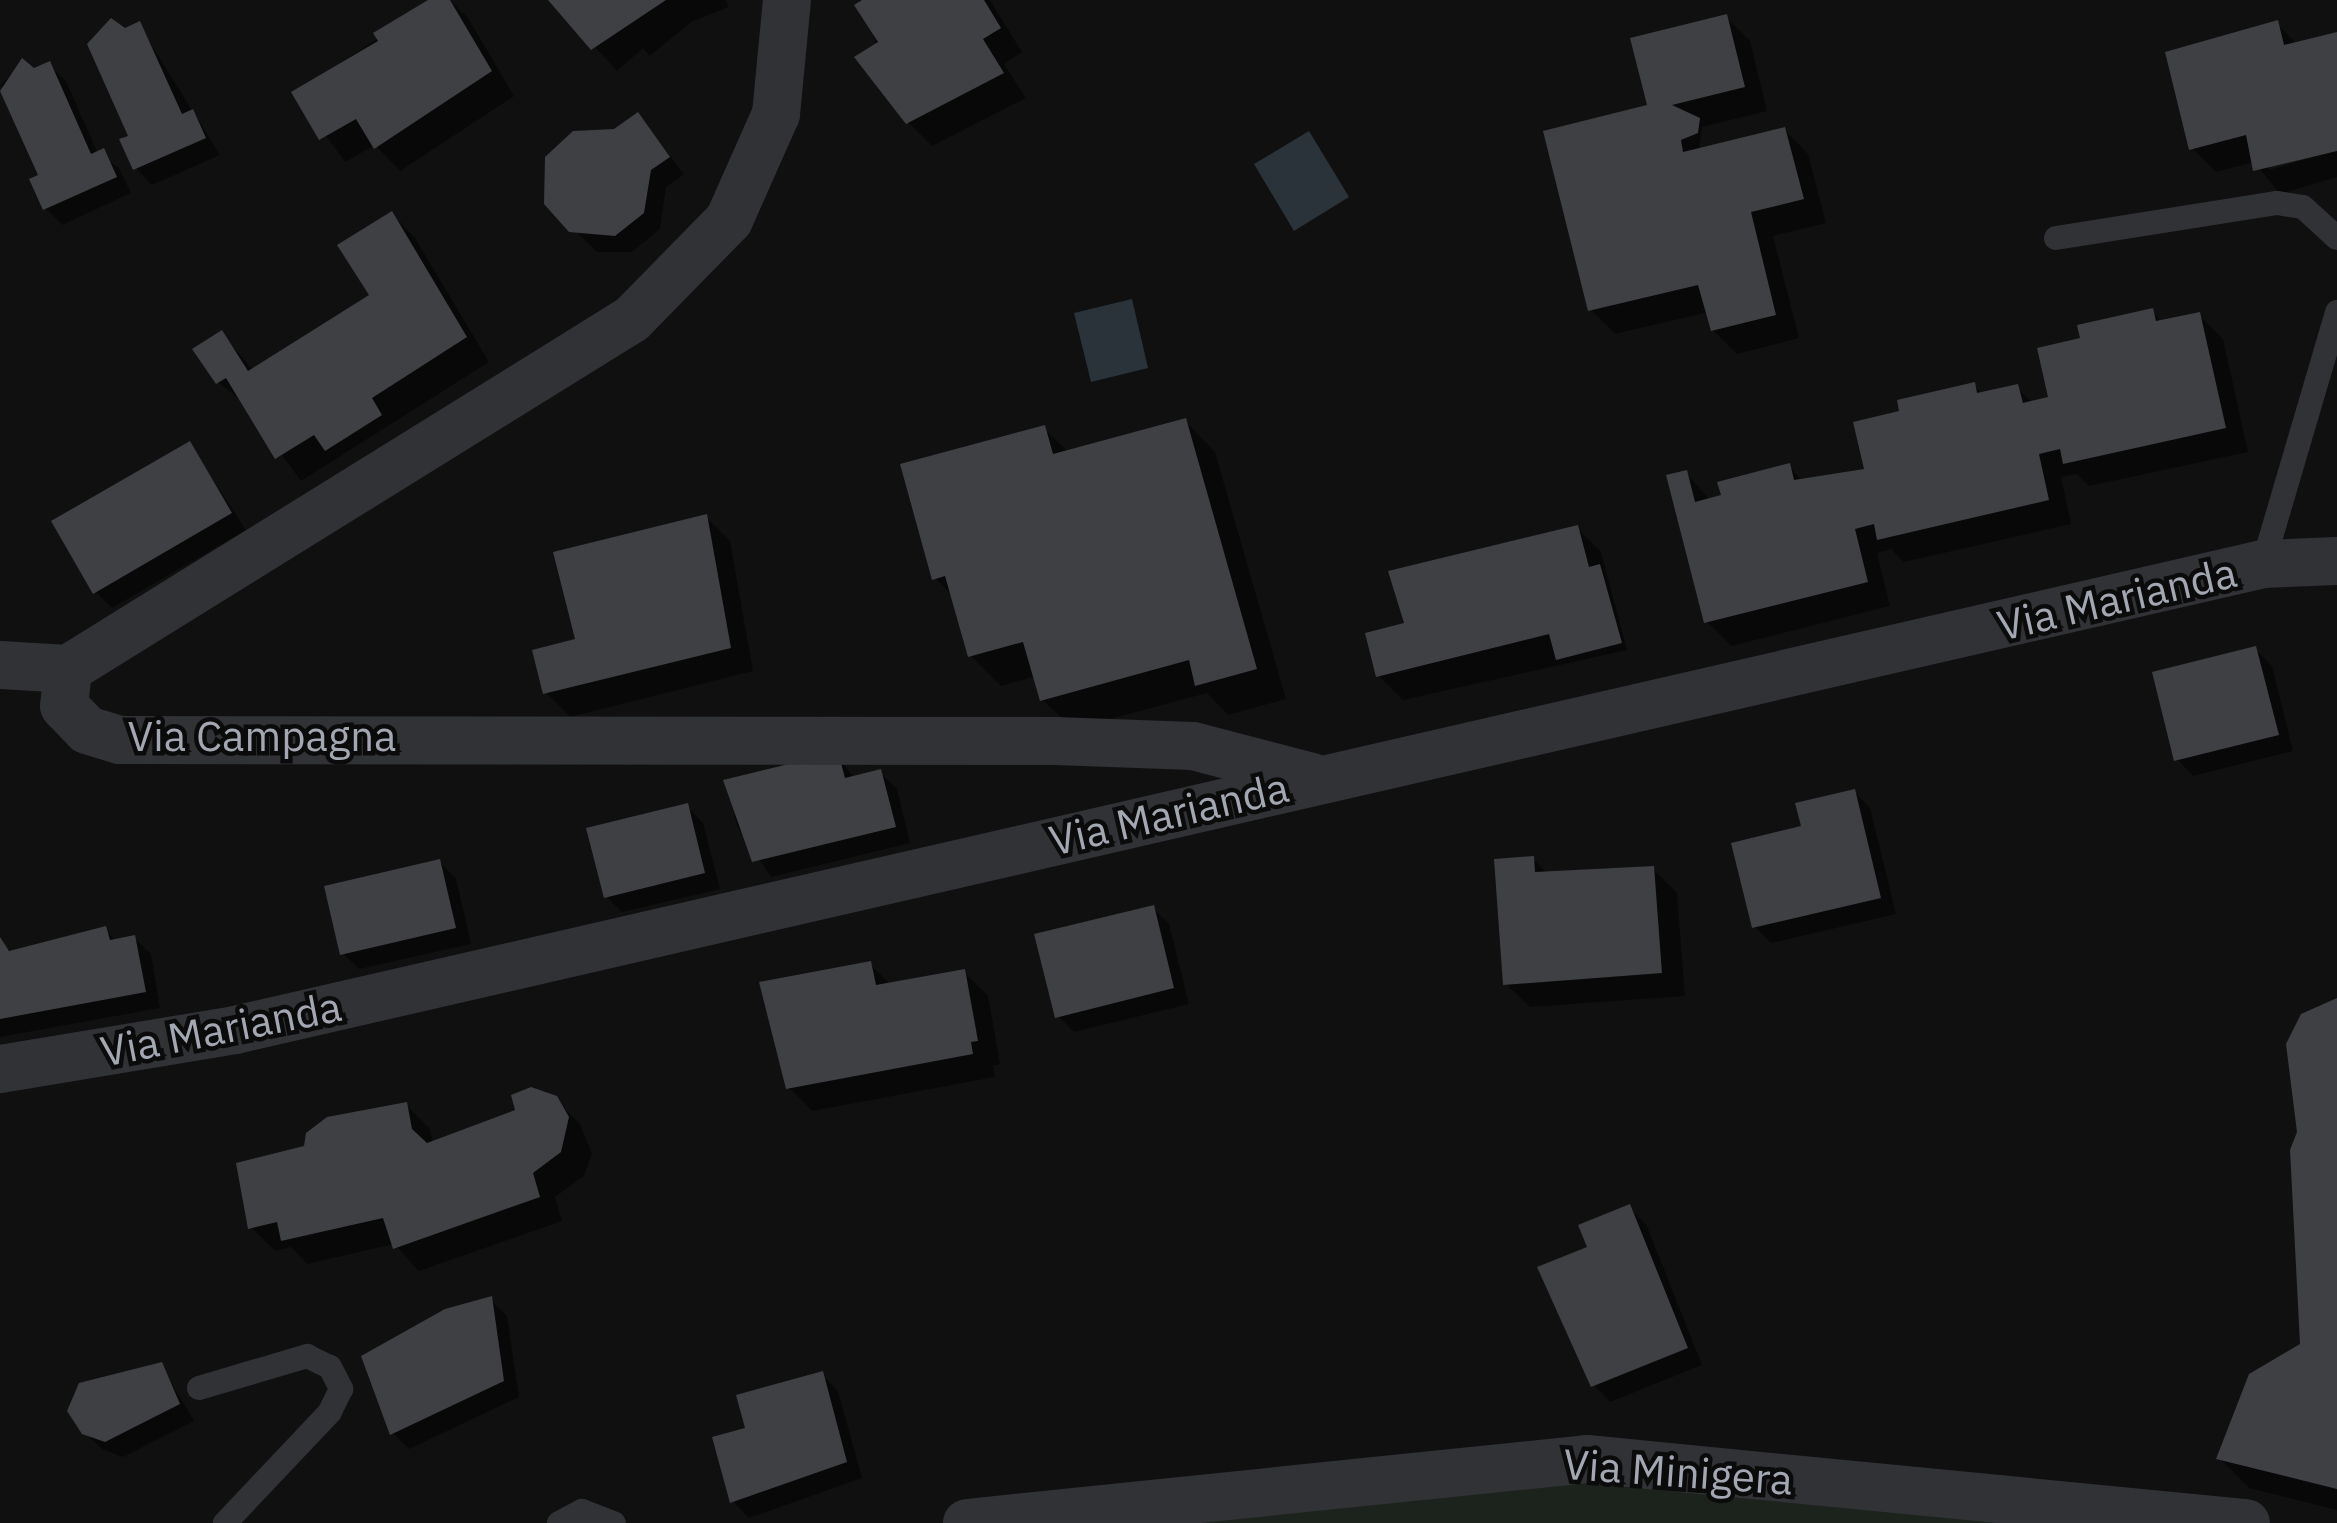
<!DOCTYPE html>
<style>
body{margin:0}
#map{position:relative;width:2337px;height:1523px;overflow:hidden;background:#101011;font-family:"IBM Plex Sans",sans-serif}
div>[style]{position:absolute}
.green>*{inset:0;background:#1c231d}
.water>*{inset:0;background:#2a3339}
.shadow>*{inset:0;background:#0007}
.building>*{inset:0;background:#3f4044}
.service>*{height:24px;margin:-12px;padding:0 12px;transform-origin:12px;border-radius:12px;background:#313236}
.minor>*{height:48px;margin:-24px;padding:0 24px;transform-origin:24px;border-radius:24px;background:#313236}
span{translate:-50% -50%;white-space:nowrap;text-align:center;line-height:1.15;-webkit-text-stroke:9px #0b0b0c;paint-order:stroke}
.street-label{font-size:42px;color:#a2a7b1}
</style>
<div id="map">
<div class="green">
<i style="clip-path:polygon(1587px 1459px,2246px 1523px,967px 1523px)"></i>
</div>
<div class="water">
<i style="clip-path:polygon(1309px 131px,1349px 197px,1294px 231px,1254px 164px)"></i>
<i style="clip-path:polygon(1132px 299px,1148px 368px,1091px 382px,1074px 313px)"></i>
</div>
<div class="shadow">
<i style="clip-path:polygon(436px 0,450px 0,468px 18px,514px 96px,400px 171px,375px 145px,345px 162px,295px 93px)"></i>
<i style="clip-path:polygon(552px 0,726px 0,729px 7px,691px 22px,650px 56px,643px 48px,617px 71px)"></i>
<i style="clip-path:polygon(859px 0,990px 0,1022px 52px,1004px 64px,1026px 98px,932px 146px,908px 122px)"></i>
<i style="clip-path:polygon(1726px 17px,1750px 41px,1767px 111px,1702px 127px,1699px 151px,1785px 130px,1808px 154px,1826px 223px,1773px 236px,1799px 338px,1737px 354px,1713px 330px,1709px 312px,1615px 334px,1591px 310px,1651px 108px)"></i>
<i style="clip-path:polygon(2277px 24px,2298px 45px,2337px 36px,2337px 144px,2269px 164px,2269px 170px,2337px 150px,2337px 177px,2280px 194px,2254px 162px,2216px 172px,2192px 148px)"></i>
<i style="clip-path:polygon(139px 25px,220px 155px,152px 185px,136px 168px,132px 138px)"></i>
<i style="clip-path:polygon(22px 62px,34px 71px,49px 65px,66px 81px,98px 154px,119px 168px,131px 193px,62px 225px,46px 209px,42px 176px,1px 85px)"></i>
<i style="clip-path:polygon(638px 116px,684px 174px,666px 187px,660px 229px,632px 252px,597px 252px,547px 203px,548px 158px,583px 130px,615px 132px)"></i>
<i style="clip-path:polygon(392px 214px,415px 238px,489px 362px,301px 481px,245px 404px,218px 382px,222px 334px,254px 371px,373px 296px)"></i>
<i style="clip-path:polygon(2152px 312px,2163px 323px,2199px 315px,2223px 339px,2248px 452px,2089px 486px,2077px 474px,2061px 477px,2071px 524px,1904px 562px,1891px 549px,1877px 553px,1890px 606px,1731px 646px,1707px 622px,1686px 473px,1711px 501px,1789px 467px,1804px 482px,1868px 472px,1903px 413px,1974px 386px,1983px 395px,2017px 388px,2034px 404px,2052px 399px,2083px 340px)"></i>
<i style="clip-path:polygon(1185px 421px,1215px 452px,1286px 699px,1228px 715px,1207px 693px,1073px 729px,1042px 699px,1036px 676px,1001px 686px,970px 655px,954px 597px,935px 578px,1044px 428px,1069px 453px)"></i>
<i style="clip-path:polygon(190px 445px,246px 530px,112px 608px,96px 592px)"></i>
<i style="clip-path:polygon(706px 517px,730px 541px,753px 671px,570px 717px,546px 693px,578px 641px)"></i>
<i style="clip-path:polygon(1577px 528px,1601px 552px,1627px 650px,1403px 700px,1379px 676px,1408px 625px)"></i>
<i style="clip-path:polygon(2255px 649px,2272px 666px,2293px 751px,2193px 776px,2177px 759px)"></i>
<i style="clip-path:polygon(837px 756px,855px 779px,880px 773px,897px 789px,910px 843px,771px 877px,737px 826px,727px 783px)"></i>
<i style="clip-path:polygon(1854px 792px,1870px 808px,1896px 914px,1771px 943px,1755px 927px,1805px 828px)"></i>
<i style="clip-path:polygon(687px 807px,703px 823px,720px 889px,622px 912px,606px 896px)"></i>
<i style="clip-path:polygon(1533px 859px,1548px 874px,1653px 869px,1677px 893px,1685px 996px,1530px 1007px,1506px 984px)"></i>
<i style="clip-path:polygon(440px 862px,456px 879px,471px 944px,359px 969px,343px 953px)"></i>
<i style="clip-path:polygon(1153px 908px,1169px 924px,1189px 1004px,1074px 1032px,1058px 1016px)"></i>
<i style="clip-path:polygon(105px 930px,117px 942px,134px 938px,151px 954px,160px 1008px,0 1037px,0 941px,12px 953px)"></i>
<i style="clip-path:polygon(870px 964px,891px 985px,964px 972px,988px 996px,1000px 1064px,993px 1066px,995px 1077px,812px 1111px,788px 1087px)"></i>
<i style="clip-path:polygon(2320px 1005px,2337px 1006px,2337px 1510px,2249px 1488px,2219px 1458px,2303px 1345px,2296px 1025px)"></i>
<i style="clip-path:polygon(555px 1099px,580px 1124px,592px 1154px,584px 1176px,555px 1197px,562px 1221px,419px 1271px,394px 1244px,307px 1264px,291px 1247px,275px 1251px,251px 1227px,307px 1148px,406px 1105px,430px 1129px,433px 1144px)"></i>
<i style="clip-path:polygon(1629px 1208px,1646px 1224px,1702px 1365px,1610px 1402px,1594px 1385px,1591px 1249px)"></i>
<i style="clip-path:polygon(491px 1300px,507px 1316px,519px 1397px,409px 1449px,393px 1433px)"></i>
<i style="clip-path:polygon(161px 1365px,194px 1421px,123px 1457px,102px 1449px,84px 1432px)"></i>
<i style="clip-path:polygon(822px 1375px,838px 1391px,862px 1478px,749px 1518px,733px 1501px,749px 1430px)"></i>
</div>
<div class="building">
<i style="clip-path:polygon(428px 0,450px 0,492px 71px,374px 149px,356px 119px,319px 140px,291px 92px,378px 41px,373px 33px)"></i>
<i style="clip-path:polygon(548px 0,666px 0,591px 50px)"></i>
<i style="clip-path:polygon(862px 0,984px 0,1001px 28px,983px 39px,1004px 73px,906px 124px,854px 57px,878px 42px,854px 5px)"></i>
<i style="clip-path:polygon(1727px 14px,1745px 87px,1672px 105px,1700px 118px,1698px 133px,1681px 140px,1683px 152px,1785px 127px,1804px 199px,1751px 212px,1776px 315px,1711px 331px,1698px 285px,1588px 311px,1543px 131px,1647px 105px,1630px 38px)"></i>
<i style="clip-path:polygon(111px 18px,125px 28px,140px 21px,182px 114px,193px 109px,206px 138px,133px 170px,119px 139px,128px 136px,87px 44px)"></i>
<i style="clip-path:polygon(2278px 20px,2284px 45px,2337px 32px,2337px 151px,2253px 171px,2246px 135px,2189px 150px,2165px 52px)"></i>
<i style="clip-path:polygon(22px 58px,34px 68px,50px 61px,91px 154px,104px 148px,117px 177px,43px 210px,29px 179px,38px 175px,0 91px)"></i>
<i style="clip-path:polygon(638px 112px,670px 157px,651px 170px,644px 213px,615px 236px,569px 232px,544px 204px,545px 157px,573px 131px,614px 129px)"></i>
<i style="clip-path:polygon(392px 211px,467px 337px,372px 398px,382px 415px,325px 451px,314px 435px,275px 459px,226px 378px,216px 384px,192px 349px,222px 330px,248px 371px,369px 295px,337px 245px)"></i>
<i style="clip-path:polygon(2153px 308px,2156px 321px,2200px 312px,2226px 428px,2063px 464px,2060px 449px,2039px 454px,2049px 500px,1877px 540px,1874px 524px,1855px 529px,1868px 582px,1704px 623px,1666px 475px,1687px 470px,1695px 502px,1721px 495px,1717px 482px,1790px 463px,1794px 480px,1864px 469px,1853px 422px,1899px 411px,1897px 400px,1975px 382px,1977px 393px,2018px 384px,2023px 403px,2048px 397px,2037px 348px,2080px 338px,2077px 325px)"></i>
<i style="clip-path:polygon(1186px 418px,1257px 669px,1195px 686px,1189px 660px,1040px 701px,1023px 642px,968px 657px,945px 576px,932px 580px,900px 464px,1045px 425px,1053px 454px)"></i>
<i style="clip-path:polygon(190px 441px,232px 513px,93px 594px,51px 521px)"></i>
<i style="clip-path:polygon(707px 514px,731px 648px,543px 694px,532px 650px,575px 639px,553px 552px)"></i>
<i style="clip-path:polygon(1578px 525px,1589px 567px,1600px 564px,1622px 643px,1556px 660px,1549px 634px,1376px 677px,1365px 633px,1404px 623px,1388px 571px)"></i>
<i style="clip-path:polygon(2256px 646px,2279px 735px,2174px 761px,2152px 672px)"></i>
<i style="clip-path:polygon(838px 752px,845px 778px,881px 769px,896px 827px,752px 862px,723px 780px)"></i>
<i style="clip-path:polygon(1855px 789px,1881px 898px,1752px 928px,1731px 843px,1801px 826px,1795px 803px)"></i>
<i style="clip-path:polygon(688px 803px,705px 873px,604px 898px,586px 828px)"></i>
<i style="clip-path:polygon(1534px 856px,1535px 872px,1654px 866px,1662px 973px,1503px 985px,1494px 859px)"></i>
<i style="clip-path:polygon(440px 859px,456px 928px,340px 955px,324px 886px)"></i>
<i style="clip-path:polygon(1154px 905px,1174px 988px,1055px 1018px,1034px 934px)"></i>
<i style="clip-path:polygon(106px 926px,110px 940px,135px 935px,146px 992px,0 1019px,0 937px,9px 951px)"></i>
<i style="clip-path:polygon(871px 961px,876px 985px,965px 969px,978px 1041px,971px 1042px,973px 1054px,786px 1089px,759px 982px)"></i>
<i style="clip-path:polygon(2337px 998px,2337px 1489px,2216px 1459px,2249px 1374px,2300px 1344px,2290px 1150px,2297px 1132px,2286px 1044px,2301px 1014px)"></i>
<i style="clip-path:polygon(531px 1087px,557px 1096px,569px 1117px,561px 1152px,533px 1173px,540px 1197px,393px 1249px,383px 1218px,281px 1241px,277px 1222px,248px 1229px,236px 1163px,304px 1146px,306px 1133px,327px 1117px,407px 1102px,412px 1129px,427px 1143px,515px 1110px,511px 1095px)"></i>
<i style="clip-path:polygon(1630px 1204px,1688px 1348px,1591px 1387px,1537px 1267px,1587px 1247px,1578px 1225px)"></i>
<i style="clip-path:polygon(492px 1296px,504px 1381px,390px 1435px,361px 1356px,445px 1309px)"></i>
<i style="clip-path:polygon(162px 1362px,180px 1404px,105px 1442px,82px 1434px,67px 1411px,79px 1383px)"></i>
<i style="clip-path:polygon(823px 1371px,847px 1462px,730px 1503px,712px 1437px,745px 1428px,736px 1395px)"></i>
</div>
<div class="service">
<i style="left:2056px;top:238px;width:224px;rotate:-9deg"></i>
<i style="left:2277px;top:203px;width:26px;rotate:9deg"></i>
<i style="left:2303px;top:207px;width:46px;rotate:42.4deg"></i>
<i style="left:2263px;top:564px;width:263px;rotate:-73.6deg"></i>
<i style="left:199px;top:1388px;width:113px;rotate:-16.5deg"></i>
<i style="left:307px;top:1356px;width:25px;rotate:26deg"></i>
<i style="left:330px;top:1367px;width:25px;rotate:63deg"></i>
<i style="left:341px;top:1389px;width:25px;rotate:116deg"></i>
<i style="left:330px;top:1412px;width:153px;rotate:133.4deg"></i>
<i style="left:559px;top:1523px;width:26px;rotate:-28deg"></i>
<i style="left:582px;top:1511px;width:34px;rotate:21deg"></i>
</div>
<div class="minor">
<i style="left:787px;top:0;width:115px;rotate:95.5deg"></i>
<i style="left:776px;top:114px;width:116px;rotate:113.9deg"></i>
<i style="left:729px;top:220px;width:139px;rotate:134.4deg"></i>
<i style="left:632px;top:319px;width:664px;rotate:148.18deg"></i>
<i style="left:68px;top:669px;width:37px;rotate:96deg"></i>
<i style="left:64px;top:706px;width:33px;rotate:46deg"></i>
<i style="left:87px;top:730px;width:34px;rotate:17deg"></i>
<i style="left:120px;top:740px;width:935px;rotate:0.06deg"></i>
<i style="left:1055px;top:741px;width:138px;rotate:2.1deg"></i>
<i style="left:1193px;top:746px;width:123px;rotate:14.6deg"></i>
<i style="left:0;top:665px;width:68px;rotate:3.4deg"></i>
<i style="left:0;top:1069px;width:238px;rotate:-9.4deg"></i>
<i style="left:235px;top:1030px;width:2081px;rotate:-12.94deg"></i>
<i style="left:2263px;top:564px;width:74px;rotate:-2.3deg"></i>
<i style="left:967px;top:1523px;width:623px;rotate:-5.89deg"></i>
<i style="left:1587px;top:1459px;width:662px;rotate:5.55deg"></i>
</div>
<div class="street-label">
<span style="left:2117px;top:599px;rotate:-13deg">Via Marianda</span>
<span style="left:262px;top:736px">Via Campagna</span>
<span style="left:1169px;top:814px;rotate:-13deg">Via Marianda</span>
<span style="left:221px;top:1029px;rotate:-11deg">Via Marianda</span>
<span style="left:1678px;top:1472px;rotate:4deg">Via Minigera</span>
</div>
</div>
